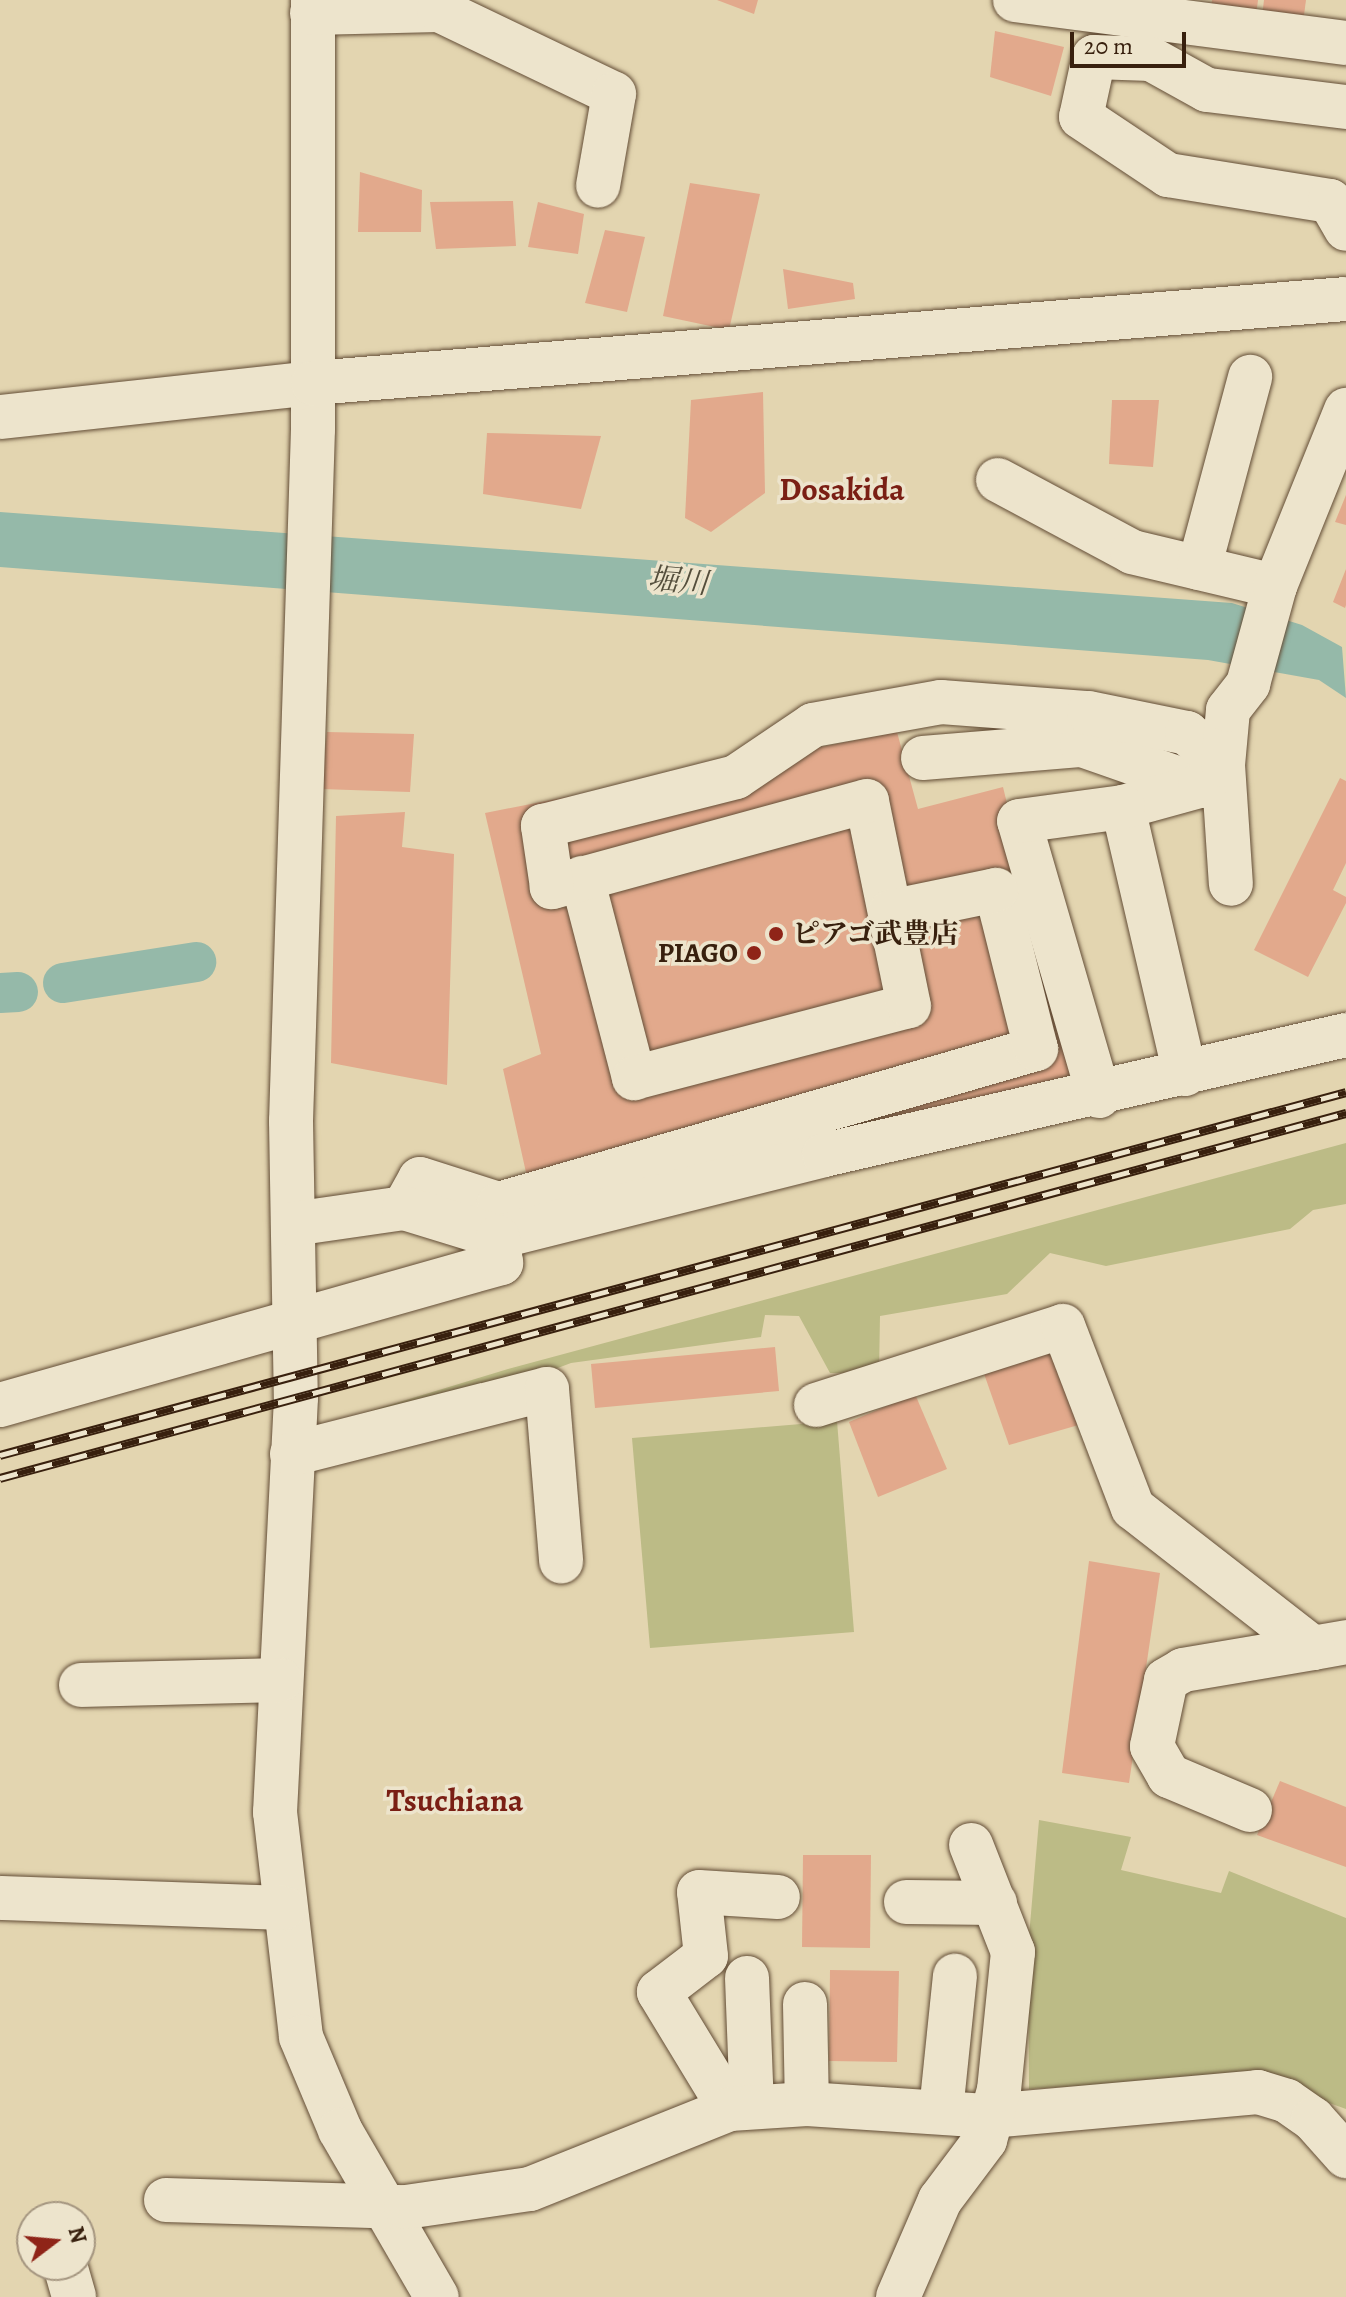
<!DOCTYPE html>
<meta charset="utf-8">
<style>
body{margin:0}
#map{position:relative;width:1346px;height:2297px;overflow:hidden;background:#e3d5b0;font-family:Alegreya,"Noto Serif JP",serif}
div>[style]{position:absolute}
.green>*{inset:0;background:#bcbb86}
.water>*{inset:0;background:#95b9a9}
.canal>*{height:40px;margin:-20px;padding:0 20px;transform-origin:20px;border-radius:20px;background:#95b9a9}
.building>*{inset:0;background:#e2a98c}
.roads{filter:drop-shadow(0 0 2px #634d36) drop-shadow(0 0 2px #634d36)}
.minor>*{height:44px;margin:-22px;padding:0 22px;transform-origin:22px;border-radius:22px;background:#ede4cc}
.rail>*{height:9px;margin-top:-4.5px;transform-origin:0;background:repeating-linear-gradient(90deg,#ede4cc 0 18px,#38200e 0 36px);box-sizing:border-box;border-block:2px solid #38200e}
.dots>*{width:22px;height:22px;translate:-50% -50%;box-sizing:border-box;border:4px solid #ede4cc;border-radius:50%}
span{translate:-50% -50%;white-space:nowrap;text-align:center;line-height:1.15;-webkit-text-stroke:7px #ede4cc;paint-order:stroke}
.poi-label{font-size:28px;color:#38200e;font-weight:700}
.left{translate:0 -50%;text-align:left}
.right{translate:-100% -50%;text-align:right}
.water-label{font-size:30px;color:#544e3c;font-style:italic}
.quarter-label{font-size:32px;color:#7a1f14;font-weight:700}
.north{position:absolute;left:16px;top:2201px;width:80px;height:80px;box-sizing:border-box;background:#ede4cc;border:2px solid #a59680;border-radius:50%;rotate:74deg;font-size:22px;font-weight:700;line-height:32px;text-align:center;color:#38200e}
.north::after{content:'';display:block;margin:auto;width:28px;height:36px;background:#8f2418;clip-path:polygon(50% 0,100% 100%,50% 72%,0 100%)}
.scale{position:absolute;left:1070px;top:32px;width:116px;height:36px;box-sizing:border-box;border:4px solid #38200e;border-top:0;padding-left:10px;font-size:24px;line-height:28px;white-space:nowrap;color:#38200e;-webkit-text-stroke:6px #ede4cc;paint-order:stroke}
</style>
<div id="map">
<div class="green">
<i style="clip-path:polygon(1346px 1143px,1346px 1204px,1313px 1210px,1290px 1229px,1106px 1266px,1050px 1253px,1007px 1294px,880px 1316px,879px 1373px,830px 1373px,799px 1316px,765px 1315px,761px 1337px,571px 1363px,391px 1431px,337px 1421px,508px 1369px)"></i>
<i style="clip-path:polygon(837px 1421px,854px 1632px,650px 1648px,632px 1438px)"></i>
<i style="clip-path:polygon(1039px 1820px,1131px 1837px,1121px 1870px,1221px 1893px,1229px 1871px,1346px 1918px,1346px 2109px,1254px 2076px,1029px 2089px,1028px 1948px)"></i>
</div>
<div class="water">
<i style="clip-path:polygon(0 512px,1232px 603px,1302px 625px,1342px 647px,1346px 698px,1319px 680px,1208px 660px,0 567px)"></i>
</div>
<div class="canal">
<i style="left:63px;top:983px;width:135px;rotate:-9deg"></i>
<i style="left:0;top:993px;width:18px;rotate:-3deg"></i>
</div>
<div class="building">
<i style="clip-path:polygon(717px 0,758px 0,754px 14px)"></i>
<i style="clip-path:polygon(1212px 0,1258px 0,1255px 23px,1210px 20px)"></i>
<i style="clip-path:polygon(1264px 0,1306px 0,1302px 30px,1261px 25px)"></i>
<i style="clip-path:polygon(995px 31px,1064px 47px,1051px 96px,990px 77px)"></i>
<i style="clip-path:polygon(360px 172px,422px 190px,421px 232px,358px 232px)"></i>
<i style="clip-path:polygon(690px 183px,760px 194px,729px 330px,663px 316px)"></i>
<i style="clip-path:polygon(513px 201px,516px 246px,436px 249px,430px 202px)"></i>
<i style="clip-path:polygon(538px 202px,584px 214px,578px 254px,528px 247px)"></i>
<i style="clip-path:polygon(605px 230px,645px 237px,627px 312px,585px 303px)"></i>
<i style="clip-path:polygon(783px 269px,853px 283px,855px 299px,788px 309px)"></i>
<i style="clip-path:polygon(763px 392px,765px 493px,711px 532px,685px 518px,691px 400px)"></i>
<i style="clip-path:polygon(1112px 400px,1159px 400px,1153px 467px,1109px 464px)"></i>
<i style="clip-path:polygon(487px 433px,601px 436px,581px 509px,483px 494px)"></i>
<i style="clip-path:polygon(1346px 495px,1346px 525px,1335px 522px)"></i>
<i style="clip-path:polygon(1346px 569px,1346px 605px,1345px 608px,1333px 602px)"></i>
<i style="clip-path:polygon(327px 732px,414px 734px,410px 792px,321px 789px)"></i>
<i style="clip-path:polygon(897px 732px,918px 809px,1003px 787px,1074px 1078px,535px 1213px,503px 1069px,541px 1054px,485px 813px)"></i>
<i style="clip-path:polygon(1340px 778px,1346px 781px,1346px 863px,1333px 890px,1346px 897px,1346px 903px,1308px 977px,1254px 950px)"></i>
<i style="clip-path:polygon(405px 812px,402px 847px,454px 854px,447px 1085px,331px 1063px,336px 816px)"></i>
<i style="clip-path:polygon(1055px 1346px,1082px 1424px,1009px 1445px,982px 1368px)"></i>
<i style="clip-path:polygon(775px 1347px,779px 1391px,595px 1408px,591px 1364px)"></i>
<i style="clip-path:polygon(915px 1394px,947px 1469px,878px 1497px,849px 1422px)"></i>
<i style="clip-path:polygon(1089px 1561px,1160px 1573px,1129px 1783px,1062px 1773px)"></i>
<i style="clip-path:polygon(1280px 1781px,1346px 1807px,1346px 1867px,1257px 1835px)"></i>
<i style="clip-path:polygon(803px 1855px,871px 1855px,870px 1948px,802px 1947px)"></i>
<i style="clip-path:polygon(830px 1970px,899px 1971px,897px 2062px,829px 2061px)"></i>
</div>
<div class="roads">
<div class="minor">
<i style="left:313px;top:0;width:429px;rotate:90deg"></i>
<i style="left:313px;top:429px;width:692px;rotate:91.82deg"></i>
<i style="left:291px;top:1121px;width:277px;rotate:89deg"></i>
<i style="left:296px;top:1398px;width:415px;rotate:92.9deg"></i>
<i style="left:275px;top:1812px;width:226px;rotate:83.4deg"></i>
<i style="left:301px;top:2037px;width:101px;rotate:67.2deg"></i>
<i style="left:340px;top:2130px;width:193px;rotate:59.9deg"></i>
<i style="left:1015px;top:0;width:334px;rotate:7.4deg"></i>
<i style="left:312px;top:13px;width:127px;rotate:-1.4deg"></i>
<i style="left:439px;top:10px;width:194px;rotate:25.6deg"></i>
<i style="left:614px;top:94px;width:93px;rotate:99.9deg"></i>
<i style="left:1346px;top:107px;width:140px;rotate:-173deg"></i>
<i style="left:1207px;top:90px;width:64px;rotate:-151deg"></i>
<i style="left:1151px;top:59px;width:57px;rotate:-178deg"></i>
<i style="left:1094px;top:57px;width:61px;rotate:102.2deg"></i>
<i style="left:1081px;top:117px;width:105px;rotate:33.7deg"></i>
<i style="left:1168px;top:175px;width:164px;rotate:9.1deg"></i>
<i style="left:1330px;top:201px;width:32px;rotate:60deg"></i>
<i style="left:0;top:417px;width:315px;rotate:-6.2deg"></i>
<i style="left:313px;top:383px;width:1036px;rotate:-4.65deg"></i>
<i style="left:998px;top:480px;width:152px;rotate:28.2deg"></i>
<i style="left:1132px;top:552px;width:147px;rotate:13.4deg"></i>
<i style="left:1199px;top:568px;width:198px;rotate:-75deg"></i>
<i style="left:923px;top:758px;width:160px;rotate:-4.7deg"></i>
<i style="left:1082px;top:745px;width:125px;rotate:19.2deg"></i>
<i style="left:582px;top:878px;width:207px;rotate:75.4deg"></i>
<i style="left:634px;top:1078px;width:284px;rotate:-14.7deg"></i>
<i style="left:909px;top:1006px;width:209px;rotate:-101.6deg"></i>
<i style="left:867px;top:801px;width:327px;rotate:164.7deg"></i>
<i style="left:552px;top:887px;width:62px;rotate:-98.4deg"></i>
<i style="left:543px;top:826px;width:199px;rotate:-14.2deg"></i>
<i style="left:736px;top:777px;width:93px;rotate:-34deg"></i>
<i style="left:813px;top:725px;width:130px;rotate:-10.2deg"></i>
<i style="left:941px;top:702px;width:148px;rotate:4.3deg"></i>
<i style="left:1089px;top:713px;width:100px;rotate:11.5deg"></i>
<i style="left:1187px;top:733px;width:48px;rotate:41.6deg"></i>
<i style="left:1223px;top:765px;width:119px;rotate:86.2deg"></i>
<i style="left:1185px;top:1074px;width:274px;rotate:-103.1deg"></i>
<i style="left:1123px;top:807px;width:80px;rotate:-15.3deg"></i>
<i style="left:1200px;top:786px;width:31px;rotate:-42deg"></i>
<i style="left:1223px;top:765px;width:55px;rotate:-84.8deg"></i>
<i style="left:1228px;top:710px;width:33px;rotate:-52deg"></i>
<i style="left:1248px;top:684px;width:102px;rotate:-74.6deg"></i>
<i style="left:1275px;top:586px;width:190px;rotate:-68deg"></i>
<i style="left:1099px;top:1096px;width:286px;rotate:-106.2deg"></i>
<i style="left:1019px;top:821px;width:105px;rotate:-7.7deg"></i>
<i style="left:404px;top:1208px;width:33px;rotate:-61deg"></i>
<i style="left:420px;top:1179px;width:83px;rotate:17.6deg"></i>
<i style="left:499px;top:1204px;width:559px;rotate:-16.1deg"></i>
<i style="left:1036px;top:1049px;width:164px;rotate:-104.1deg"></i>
<i style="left:996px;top:890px;width:108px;rotate:168.3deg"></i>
<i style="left:293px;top:1224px;width:112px;rotate:-8.2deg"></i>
<i style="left:404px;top:1208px;width:98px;rotate:17.1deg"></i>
<i style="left:498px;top:1237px;width:336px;rotate:-14.1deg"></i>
<i style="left:824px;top:1155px;width:536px;rotate:-12.95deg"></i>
<i style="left:0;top:1405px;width:521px;rotate:-15.82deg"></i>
<i style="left:501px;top:1263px;width:26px;rotate:-97deg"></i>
<i style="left:816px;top:1405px;width:259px;rotate:-17.7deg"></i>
<i style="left:1063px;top:1326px;width:195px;rotate:69deg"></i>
<i style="left:1133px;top:1508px;width:228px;rotate:37.9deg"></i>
<i style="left:1313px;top:1648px;width:34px;rotate:-10deg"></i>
<i style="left:292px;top:1454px;width:263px;rotate:-14.3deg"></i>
<i style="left:547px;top:1389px;width:173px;rotate:85.3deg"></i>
<i style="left:81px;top:1685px;width:199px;rotate:-1.4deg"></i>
<i style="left:1250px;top:1810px;width:88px;rotate:-157.2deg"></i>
<i style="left:1169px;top:1776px;width:34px;rotate:-120deg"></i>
<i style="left:1152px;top:1746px;width:67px;rotate:-78deg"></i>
<i style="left:1166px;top:1680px;width:20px;rotate:-30deg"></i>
<i style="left:1183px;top:1670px;width:132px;rotate:-9.6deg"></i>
<i style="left:0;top:1898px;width:284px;rotate:2deg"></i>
<i style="left:906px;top:1902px;width:89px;rotate:0.6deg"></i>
<i style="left:747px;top:1978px;width:128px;rotate:87.8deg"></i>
<i style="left:805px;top:2004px;width:100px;rotate:88.9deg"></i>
<i style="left:730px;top:2109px;width:137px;rotate:-121.3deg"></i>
<i style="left:659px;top:1992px;width:59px;rotate:-37.5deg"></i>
<i style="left:706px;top:1956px;width:64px;rotate:-96.2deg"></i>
<i style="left:699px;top:1892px;width:79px;rotate:3.6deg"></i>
<i style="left:941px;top:2111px;width:136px;rotate:-84.1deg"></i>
<i style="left:166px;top:2200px;width:240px;rotate:1.7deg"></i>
<i style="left:406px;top:2207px;width:125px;rotate:-8.3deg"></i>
<i style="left:530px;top:2189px;width:215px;rotate:-21.8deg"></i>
<i style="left:730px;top:2109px;width:77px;rotate:-3.7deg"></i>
<i style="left:807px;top:2104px;width:183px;rotate:3.8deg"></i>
<i style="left:990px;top:2116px;width:269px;rotate:-5.1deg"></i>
<i style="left:1258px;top:2092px;width:30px;rotate:17deg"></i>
<i style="left:1287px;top:2101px;width:32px;rotate:35deg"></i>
<i style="left:1313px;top:2119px;width:50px;rotate:48.3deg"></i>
<i style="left:65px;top:2265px;width:33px;rotate:74deg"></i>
<i style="left:898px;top:2297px;width:106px;rotate:-66.6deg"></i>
<i style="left:940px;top:2200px;width:75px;rotate:-53.1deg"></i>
<i style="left:985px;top:2140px;width:52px;rotate:-74.4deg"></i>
<i style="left:999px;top:2090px;width:139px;rotate:-84.2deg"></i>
<i style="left:1013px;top:1952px;width:115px;rotate:-111.4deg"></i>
</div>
</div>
<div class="rail">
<i style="left:0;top:1455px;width:1394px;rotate:-15.09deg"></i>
<i style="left:0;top:1478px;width:1395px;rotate:-15.17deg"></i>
</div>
<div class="dots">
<i style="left:776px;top:934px;background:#8f2418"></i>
<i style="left:754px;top:953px;background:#8f2418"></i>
</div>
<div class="poi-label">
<span class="left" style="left:792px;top:934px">ピアゴ武豊店</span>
<span class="right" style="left:738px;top:953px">PIAGO</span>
</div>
<div class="water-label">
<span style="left:678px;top:581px;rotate:5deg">堀川</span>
</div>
<div class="quarter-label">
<span style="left:842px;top:489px">Dosakida</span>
<span style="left:455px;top:1800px">Tsuchiana</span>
</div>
<div class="north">N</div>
<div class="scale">20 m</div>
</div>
